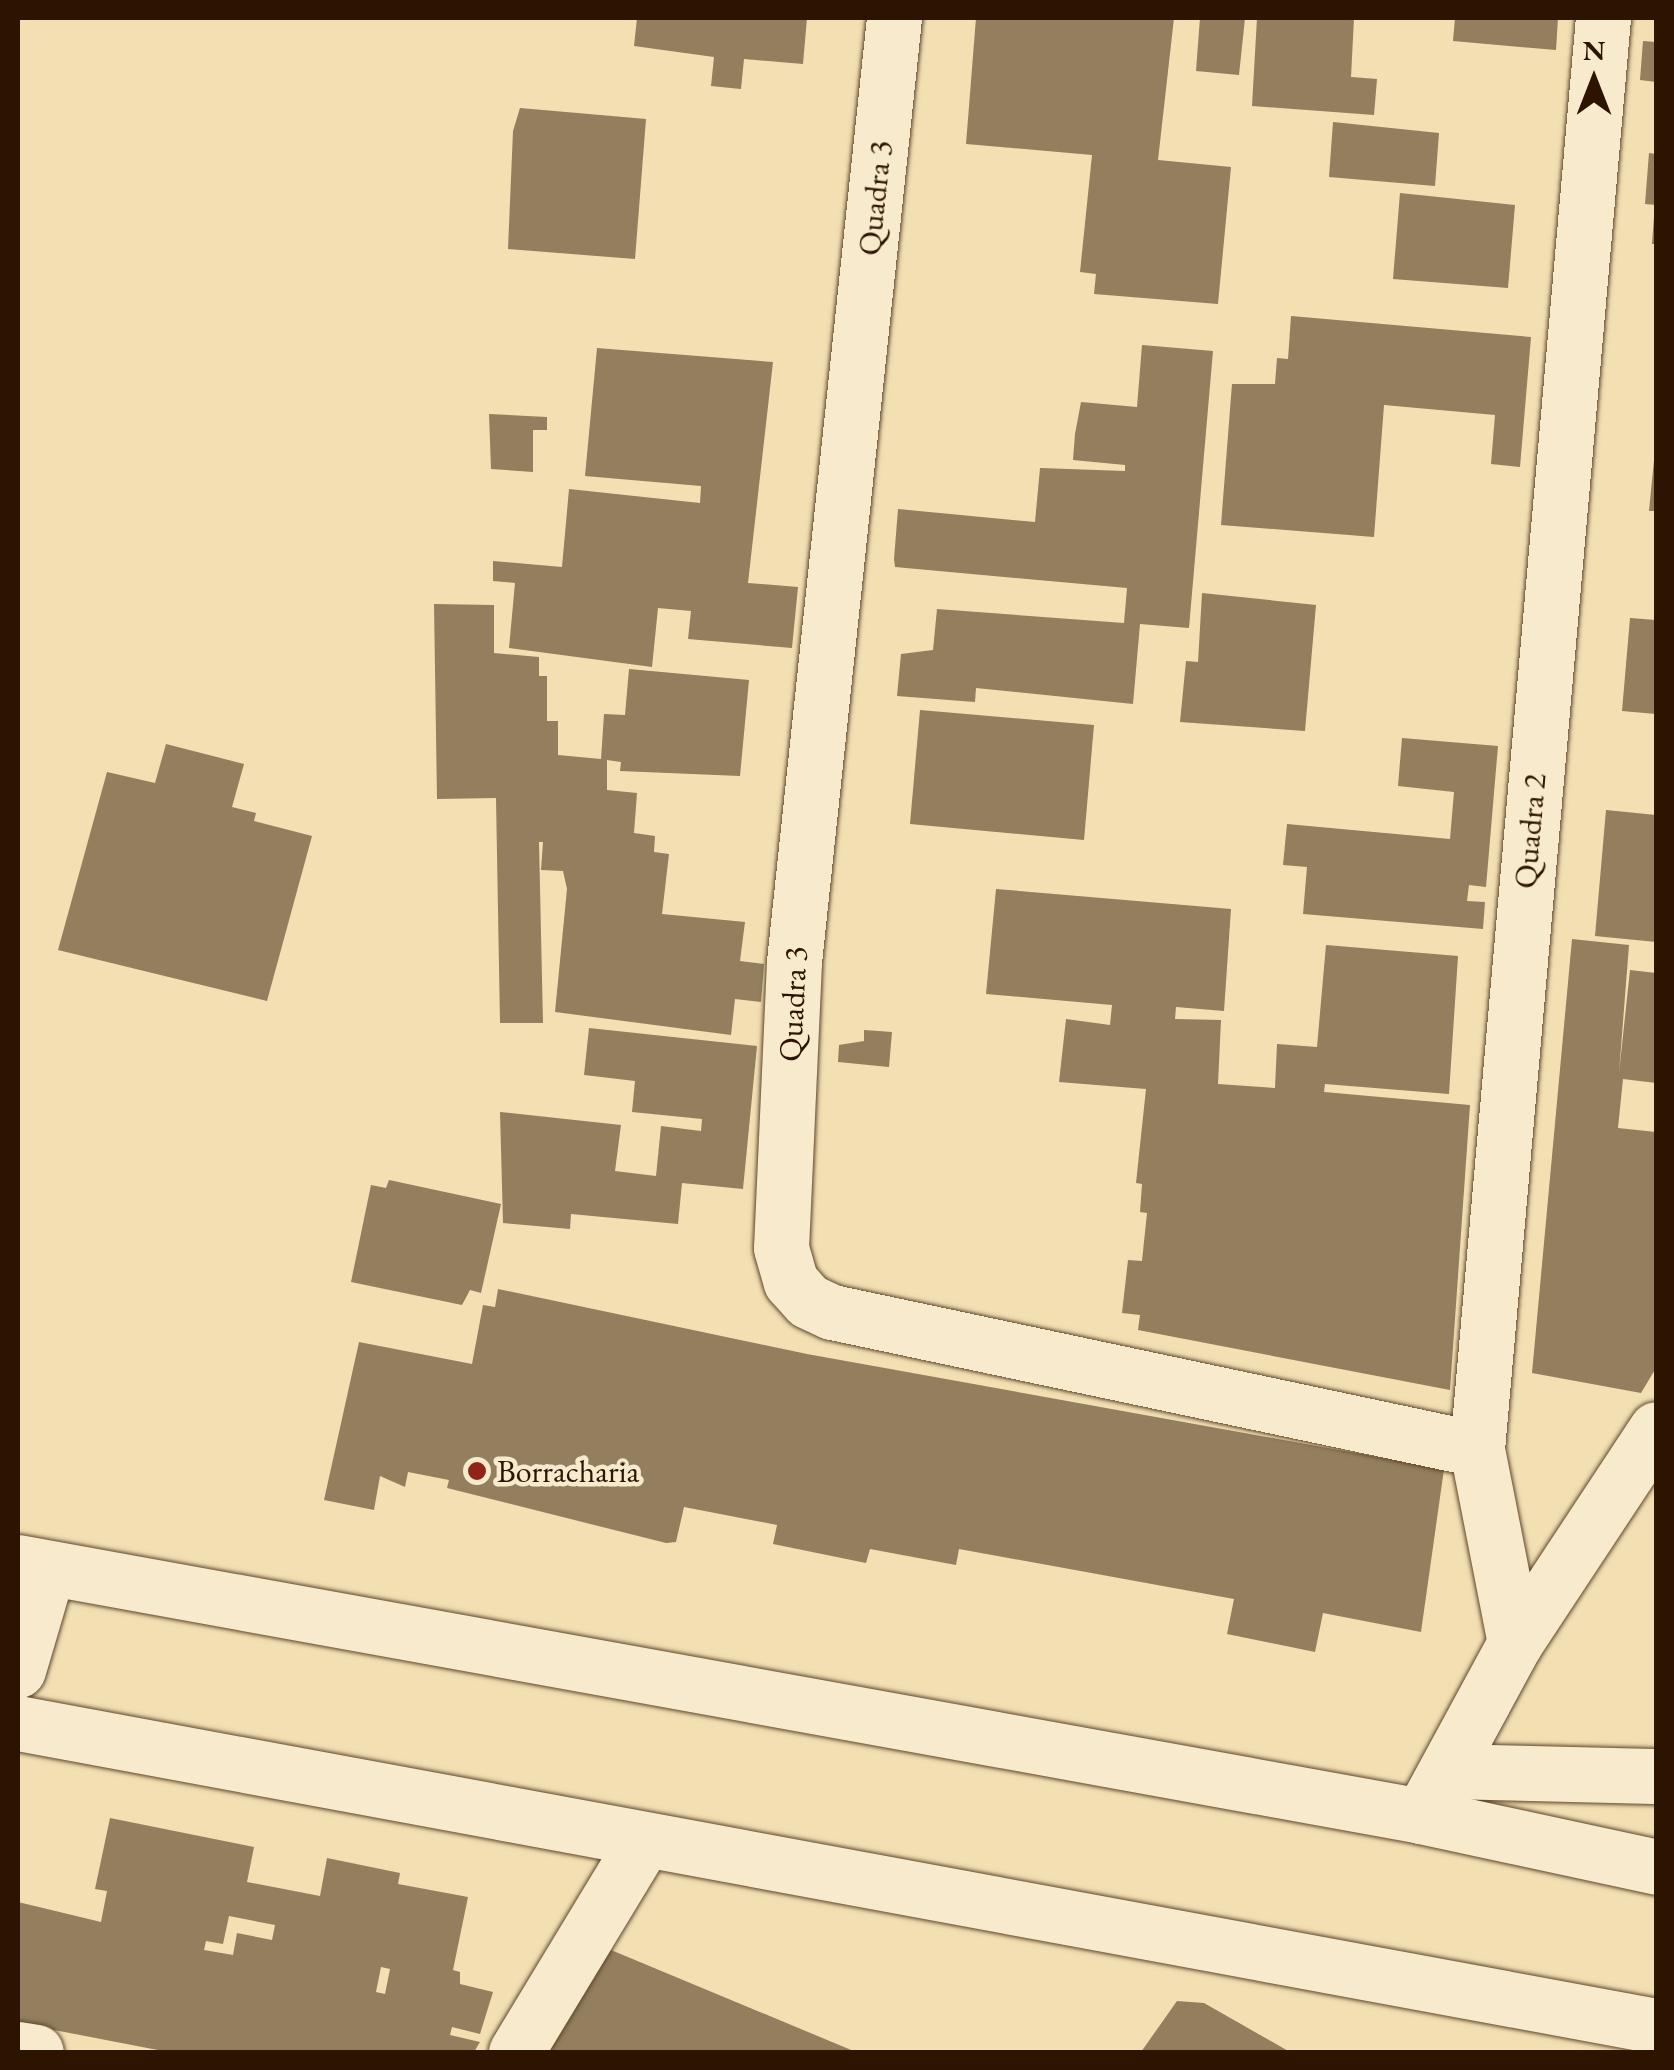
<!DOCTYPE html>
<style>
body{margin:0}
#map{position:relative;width:1674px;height:2070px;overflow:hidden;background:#f2dfb2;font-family:"EB Garamond",serif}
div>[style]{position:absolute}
.building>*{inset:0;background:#937e5d}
.roads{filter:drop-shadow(0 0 2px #5e472c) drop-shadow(0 0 2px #5e472c)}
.minor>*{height:55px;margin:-27.5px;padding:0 27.5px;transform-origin:27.5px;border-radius:27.5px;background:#f7eacd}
.tertiary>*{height:55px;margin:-27.5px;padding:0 27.5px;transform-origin:27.5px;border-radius:27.5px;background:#f7eacd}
.secondary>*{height:55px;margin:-27.5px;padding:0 27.5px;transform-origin:27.5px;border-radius:27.5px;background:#f7eacd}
.dots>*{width:28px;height:28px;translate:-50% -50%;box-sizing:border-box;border:5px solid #f7eacd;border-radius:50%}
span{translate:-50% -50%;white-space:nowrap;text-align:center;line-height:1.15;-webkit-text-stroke:9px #f7eacd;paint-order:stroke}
.street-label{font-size:32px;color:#2d1400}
.poi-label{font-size:32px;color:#2d1400}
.left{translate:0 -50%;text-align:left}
.frame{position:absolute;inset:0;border:20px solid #2d1400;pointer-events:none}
.north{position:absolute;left:1544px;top:30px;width:100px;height:100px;-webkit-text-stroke:8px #f7eacd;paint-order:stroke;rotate:0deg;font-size:28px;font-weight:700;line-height:40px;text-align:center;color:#2d1400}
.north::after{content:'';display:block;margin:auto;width:35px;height:45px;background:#2d1400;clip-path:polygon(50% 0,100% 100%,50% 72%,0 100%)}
</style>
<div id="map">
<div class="building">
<i style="clip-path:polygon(637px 18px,807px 18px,803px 64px,744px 59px,741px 89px,711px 86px,714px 57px,634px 46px)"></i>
<i style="clip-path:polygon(976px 18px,1174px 18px,1158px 160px,1231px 167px,1218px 304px,1094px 294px,1096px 274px,1080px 272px,1092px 155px,966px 144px)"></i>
<i style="clip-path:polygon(1200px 18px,1245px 18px,1239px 75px,1196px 71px)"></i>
<i style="clip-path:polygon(1257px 18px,1354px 18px,1351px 77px,1377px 79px,1374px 115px,1252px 106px)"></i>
<i style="clip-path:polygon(1455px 18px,1558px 18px,1556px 50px,1453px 41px)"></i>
<i style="clip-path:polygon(1643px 41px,1656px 42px,1656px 82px,1640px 80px)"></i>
<i style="clip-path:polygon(520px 108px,646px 119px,635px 259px,508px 249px,513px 131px)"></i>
<i style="clip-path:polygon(1333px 122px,1439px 133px,1435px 186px,1329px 177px)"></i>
<i style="clip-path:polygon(1649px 153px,1656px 154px,1656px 205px,1645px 204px)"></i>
<i style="clip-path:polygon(1400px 193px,1515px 205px,1508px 288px,1393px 279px)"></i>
<i style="clip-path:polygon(1654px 216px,1656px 216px,1656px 244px,1652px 244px)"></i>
<i style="clip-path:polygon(1291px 316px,1531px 337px,1520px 467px,1491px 464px,1495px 415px,1384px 405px,1374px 537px,1221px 525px,1232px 384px,1275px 384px,1277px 358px,1288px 359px)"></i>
<i style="clip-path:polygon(1142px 345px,1213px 351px,1189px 628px,1140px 624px,1133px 704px,976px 688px,975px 702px,897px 696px,901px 654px,933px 650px,937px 609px,1124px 623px,1127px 588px,895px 567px,894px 559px,898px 509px,1035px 522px,1040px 468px,1125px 471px,1125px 465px,1073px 460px,1075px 434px,1081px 402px,1137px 407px)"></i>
<i style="clip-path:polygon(597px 348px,773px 362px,748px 583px,798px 587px,792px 648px,688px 639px,691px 611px,658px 608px,652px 667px,509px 648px,515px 583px,493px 581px,493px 561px,562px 567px,569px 489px,700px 503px,701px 486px,585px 476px)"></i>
<i style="clip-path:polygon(489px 414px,547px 417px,547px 430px,533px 430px,533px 472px,491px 469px)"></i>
<i style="clip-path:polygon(1654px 460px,1656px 460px,1656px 511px,1649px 511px)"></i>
<i style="clip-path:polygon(1202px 593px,1316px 605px,1305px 731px,1180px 722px,1186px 661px,1198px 662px)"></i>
<i style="clip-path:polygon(434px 604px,494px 605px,494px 653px,539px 657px,539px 676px,547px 676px,547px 721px,558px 721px,558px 755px,601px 759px,604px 714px,625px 715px,629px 669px,749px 680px,740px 776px,620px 771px,621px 762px,607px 760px,607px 790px,637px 793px,634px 833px,655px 836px,654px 852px,669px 854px,662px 914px,745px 922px,740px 961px,764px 964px,761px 1002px,735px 999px,731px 1035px,555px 1012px,567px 889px,563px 871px,541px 870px,543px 842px,539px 842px,543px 1023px,500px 1023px,496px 798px,437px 799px)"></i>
<i style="clip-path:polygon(1630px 618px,1656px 620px,1656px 714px,1622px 711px)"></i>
<i style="clip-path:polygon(920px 710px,1094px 725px,1084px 840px,910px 824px)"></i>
<i style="clip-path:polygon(1402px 738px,1498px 746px,1486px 887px,1469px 885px,1467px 901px,1485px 902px,1483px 929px,1303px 914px,1307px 867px,1283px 865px,1287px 824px,1450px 839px,1454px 792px,1398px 786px)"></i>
<i style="clip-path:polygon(166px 744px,244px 764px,232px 807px,256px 813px,254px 821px,312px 836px,267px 1001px,58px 950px,107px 772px,155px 783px)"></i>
<i style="clip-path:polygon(1606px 810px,1656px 815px,1656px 942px,1595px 936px)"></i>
<i style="clip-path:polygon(996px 889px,1231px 909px,1224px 1011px,1176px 1007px,1175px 1019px,1221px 1020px,1218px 1084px,1275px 1088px,1277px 1044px,1317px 1047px,1326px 945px,1458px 956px,1449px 1094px,1325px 1084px,1324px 1092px,1470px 1105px,1450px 1390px,1138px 1330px,1140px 1315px,1122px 1313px,1128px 1260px,1142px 1261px,1147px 1213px,1140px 1212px,1142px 1184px,1136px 1183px,1146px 1089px,1059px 1082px,1066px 1019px,1110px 1025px,1112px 1005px,986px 994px)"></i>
<i style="clip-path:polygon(1572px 939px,1629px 945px,1619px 1073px,1630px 970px,1656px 973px,1656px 1083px,1623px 1079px,1618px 1128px,1656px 1132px,1656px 1368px,1641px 1393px,1532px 1373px)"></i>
<i style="clip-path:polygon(589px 1028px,757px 1046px,743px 1189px,682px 1183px,678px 1224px,571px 1214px,570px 1229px,503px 1223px,500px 1112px,621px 1125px,615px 1171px,656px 1176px,661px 1126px,701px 1131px,702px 1119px,632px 1112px,635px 1081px,584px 1075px)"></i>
<i style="clip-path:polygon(864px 1030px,892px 1032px,889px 1067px,838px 1062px,839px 1045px,864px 1041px)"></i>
<i style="clip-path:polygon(389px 1180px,501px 1204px,481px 1293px,470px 1290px,462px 1305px,351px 1282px,371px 1185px,386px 1188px)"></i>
<i style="clip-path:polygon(498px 1289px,807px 1354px,1444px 1469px,1421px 1632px,1323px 1613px,1315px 1652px,1227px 1634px,1234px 1599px,959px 1549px,956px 1565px,870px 1549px,866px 1563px,773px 1544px,777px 1525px,684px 1507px,676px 1542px,666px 1543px,447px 1488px,449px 1480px,408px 1472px,405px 1487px,380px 1476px,374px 1510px,324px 1500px,359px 1342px,472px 1364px,483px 1305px,495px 1307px)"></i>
<i style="clip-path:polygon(evenodd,110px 1818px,254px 1847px,247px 1882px,320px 1896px,327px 1858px,400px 1873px,398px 1884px,468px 1897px,453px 1970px,460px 1972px,460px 1984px,493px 1992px,480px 2034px,452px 2027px,450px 2035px,480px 2042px,474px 2052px,168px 2052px,18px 2023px,18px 1902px,101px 1922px,107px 1891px,95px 1889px,110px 1818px,229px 1916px,275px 1925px,272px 1940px,237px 1933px,233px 1955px,204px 1950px,206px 1941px,223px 1944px,229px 1916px,110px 1818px,381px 1967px,390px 1969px,385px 1994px,376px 1992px,381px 1967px)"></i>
<i style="clip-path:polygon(611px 1950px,856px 2052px,546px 2052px)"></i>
<i style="clip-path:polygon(1177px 2001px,1204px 2003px,1290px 2052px,1141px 2052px)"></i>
</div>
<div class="roads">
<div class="minor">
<i style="left:894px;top:18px;width:949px;rotate:96.05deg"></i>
<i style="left:794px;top:962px;width:286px;rotate:92.6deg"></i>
<i style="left:781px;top:1248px;width:35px;rotate:74deg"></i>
<i style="left:791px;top:1282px;width:25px;rotate:48deg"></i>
<i style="left:808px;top:1301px;width:26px;rotate:25deg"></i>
<i style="left:832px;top:1312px;width:659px;rotate:11.99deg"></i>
<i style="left:1515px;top:1643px;width:198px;rotate:-101.1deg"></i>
<i style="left:1477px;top:1449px;width:1437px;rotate:-84.97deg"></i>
<i style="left:1446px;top:1771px;width:210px;rotate:1.4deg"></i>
<i style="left:18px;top:2049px;width:18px;rotate:9deg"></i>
<i style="left:516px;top:2052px;width:247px;rotate:-58.8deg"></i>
</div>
<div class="tertiary">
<i style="left:1421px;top:1816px;width:197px;rotate:-61.5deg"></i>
<i style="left:1515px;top:1643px;width:256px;rotate:-56.6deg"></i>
</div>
<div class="secondary">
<i style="left:18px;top:1562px;width:1426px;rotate:10.26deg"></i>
<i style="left:1421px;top:1816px;width:240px;rotate:12.2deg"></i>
<i style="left:18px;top:1670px;width:106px;rotate:-73.6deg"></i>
<i style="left:18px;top:1723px;width:1666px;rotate:10.48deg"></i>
</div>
</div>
<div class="dots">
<i style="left:477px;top:1471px;background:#8f2418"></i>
</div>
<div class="street-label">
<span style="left:875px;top:198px;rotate:-84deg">Quadra 3</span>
<span style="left:1530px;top:831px;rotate:-85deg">Quadra 2</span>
<span style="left:793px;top:1004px;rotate:-87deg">Quadra 3</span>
</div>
<div class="poi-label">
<span class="left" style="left:497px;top:1471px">Borracharia</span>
</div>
<div class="frame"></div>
<div class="north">N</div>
</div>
